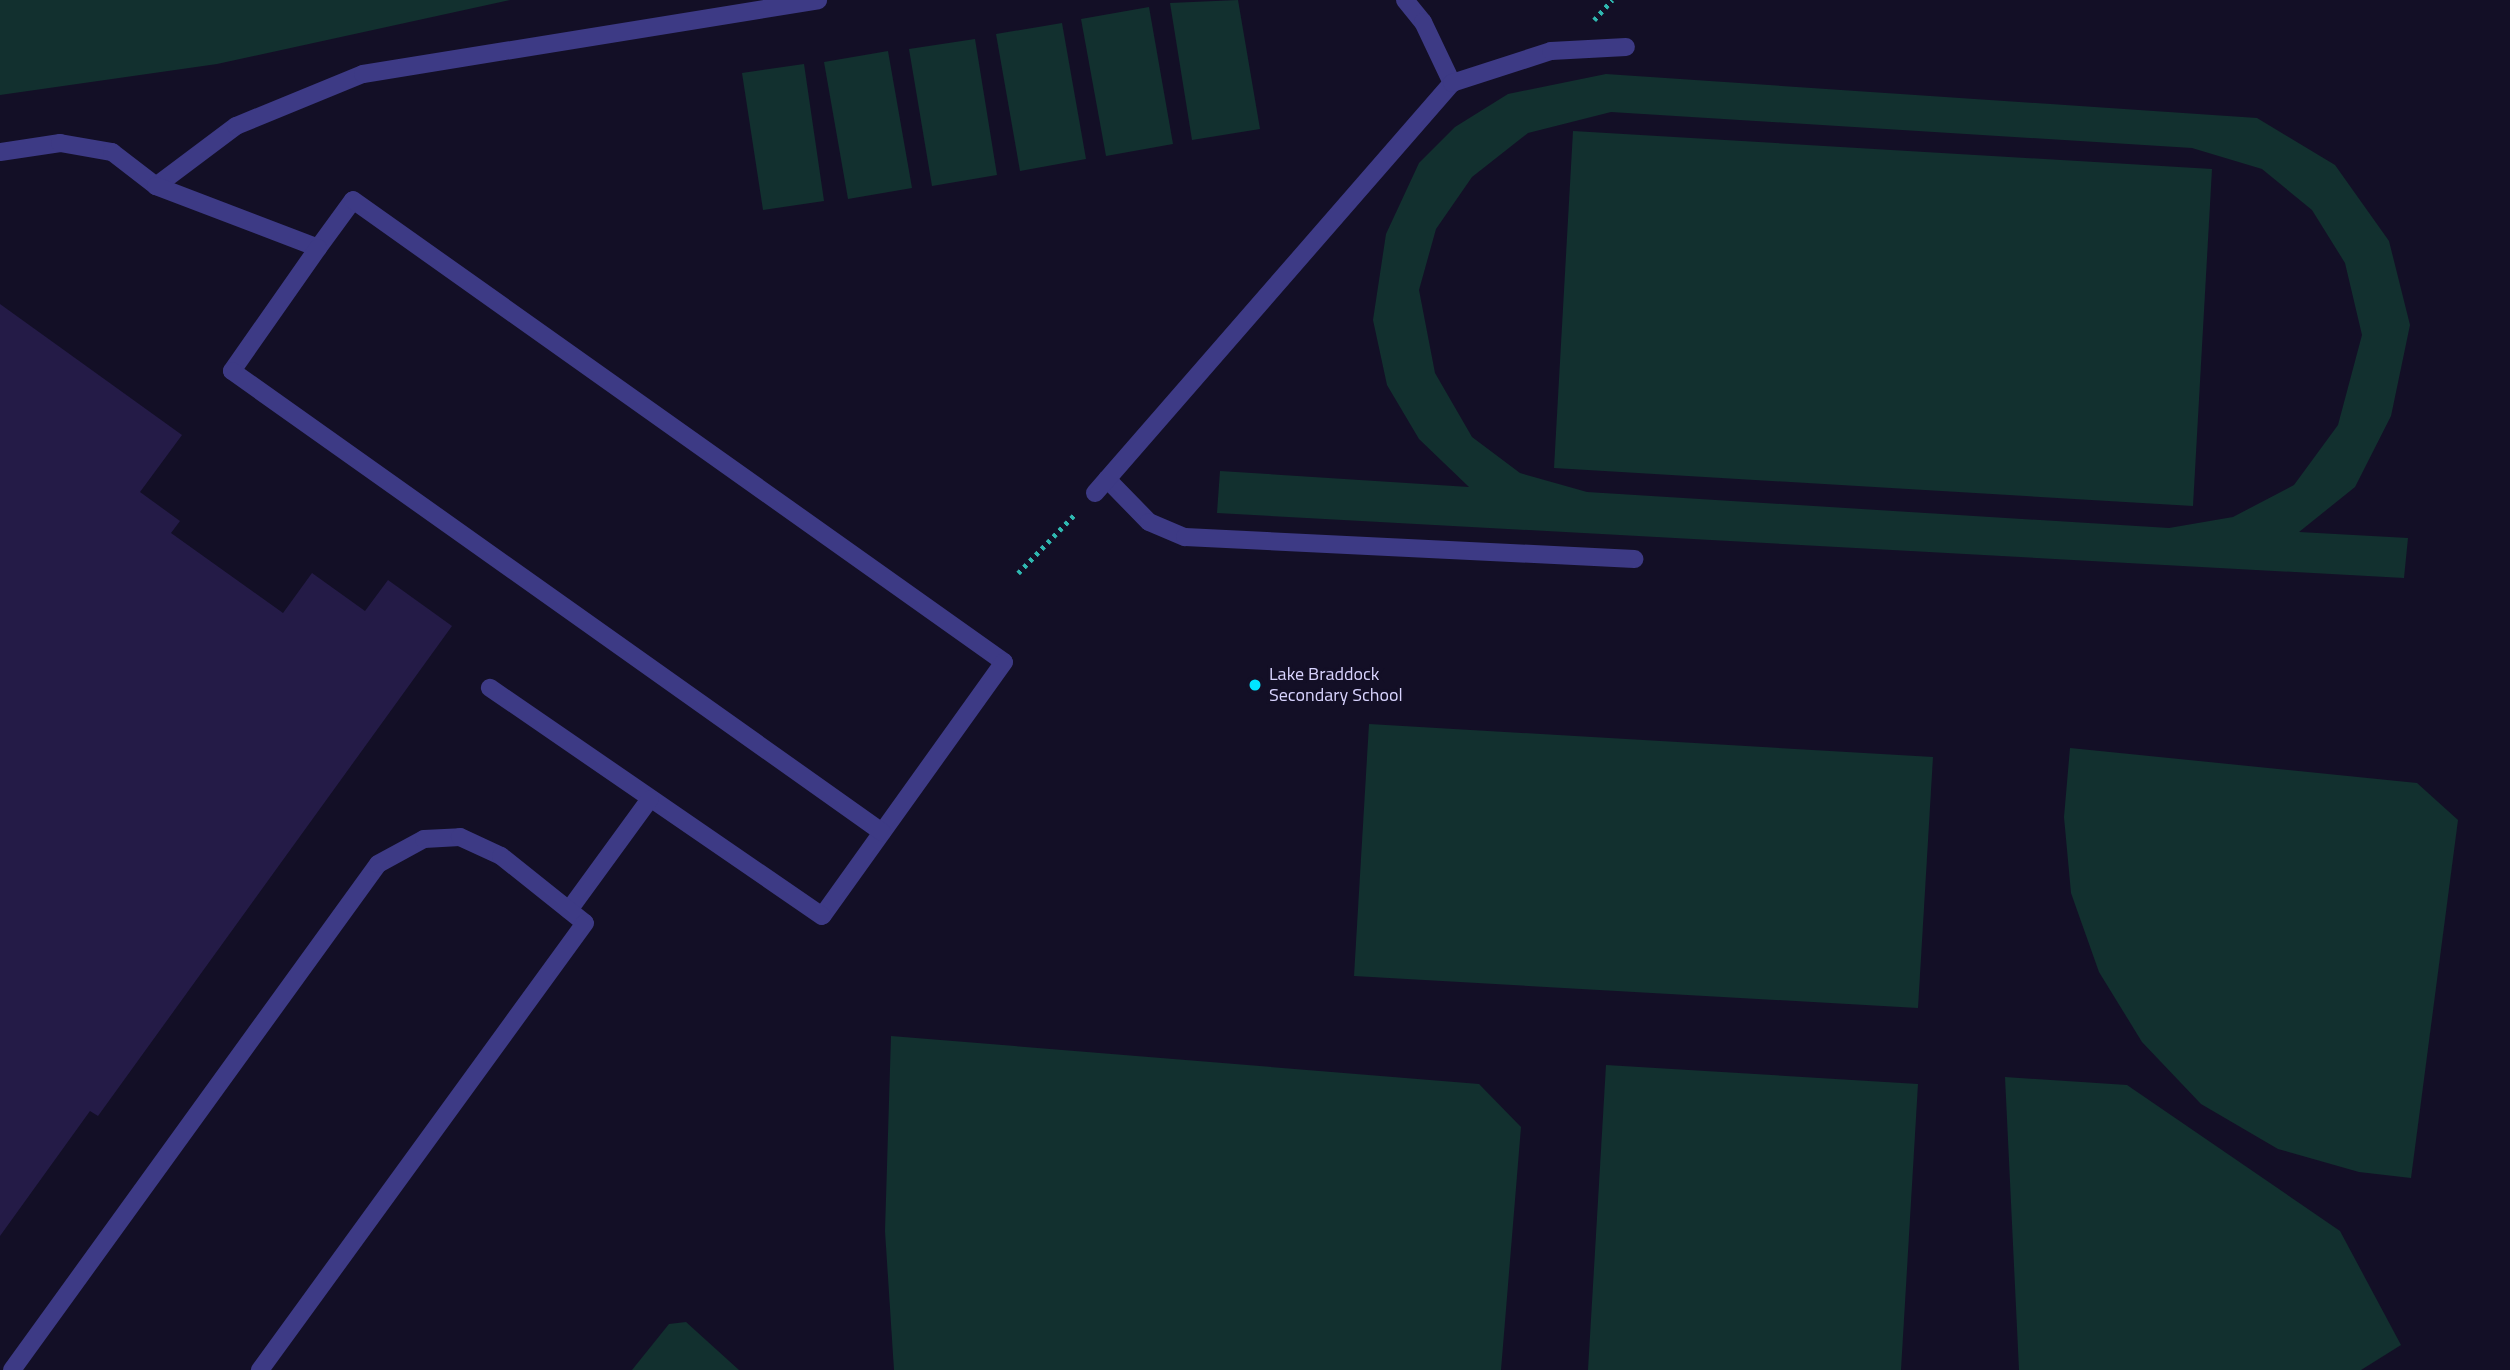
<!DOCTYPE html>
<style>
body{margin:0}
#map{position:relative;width:2510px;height:1370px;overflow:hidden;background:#130f26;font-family:"Titillium Web",sans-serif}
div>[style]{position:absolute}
.green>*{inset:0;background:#12302f}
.building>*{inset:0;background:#241b47}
.path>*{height:4.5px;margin-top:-2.25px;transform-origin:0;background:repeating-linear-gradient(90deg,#2fb8b0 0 3.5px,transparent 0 8.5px)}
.minor>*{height:18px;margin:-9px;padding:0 9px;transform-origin:9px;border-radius:9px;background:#3d3a85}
.dots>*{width:19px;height:19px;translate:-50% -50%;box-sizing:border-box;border:4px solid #130f26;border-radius:50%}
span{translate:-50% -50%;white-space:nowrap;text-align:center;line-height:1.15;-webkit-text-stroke:6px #130f26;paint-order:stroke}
.poi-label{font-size:18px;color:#d9d4ff}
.left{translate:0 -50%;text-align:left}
</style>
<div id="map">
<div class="green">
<i style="clip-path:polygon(0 0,510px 0,217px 64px,0 95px)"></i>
<i style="clip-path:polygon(1238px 0,1260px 129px,1192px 140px,1170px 3px)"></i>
<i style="clip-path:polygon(1149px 7px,1173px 144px,1106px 156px,1081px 19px)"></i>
<i style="clip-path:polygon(1062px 23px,1086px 159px,1020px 171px,996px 34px)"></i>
<i style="clip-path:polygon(975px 39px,997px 175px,932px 186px,909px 49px)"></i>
<i style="clip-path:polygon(888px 51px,912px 188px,848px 199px,824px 62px)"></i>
<i style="clip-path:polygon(804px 64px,824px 201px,763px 210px,742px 73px)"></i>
<i style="clip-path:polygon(evenodd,1606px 74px,2257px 118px,2335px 165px,2389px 241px,2410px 325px,2391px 416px,2355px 487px,2299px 532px,2408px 538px,2404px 578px,1217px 513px,1220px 471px,1469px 487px,1419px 439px,1387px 385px,1373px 320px,1386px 234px,1419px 163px,1455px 127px,1508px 94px,1606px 74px,1611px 112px,2192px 148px,2262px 169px,2312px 210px,2345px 263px,2362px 335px,2338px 425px,2294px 485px,2233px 517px,2169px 528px,1587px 492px,1520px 473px,1472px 437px,1435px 373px,1419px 290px,1436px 229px,1472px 177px,1528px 133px,1611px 112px)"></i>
<i style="clip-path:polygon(1573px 131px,2212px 169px,2193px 506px,1554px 468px)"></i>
<i style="clip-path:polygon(1369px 724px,1933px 757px,1918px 1008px,1354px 976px)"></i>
<i style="clip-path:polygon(2070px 748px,2417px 783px,2458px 820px,2411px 1178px,2359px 1172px,2278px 1149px,2201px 1104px,2142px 1042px,2099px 972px,2071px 893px,2064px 817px)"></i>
<i style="clip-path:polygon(891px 1036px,1479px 1084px,1521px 1127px,1501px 1370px,894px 1370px,885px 1231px)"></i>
<i style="clip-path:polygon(1606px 1065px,1918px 1084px,1901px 1370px,1588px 1370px)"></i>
<i style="clip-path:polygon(2005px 1077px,2127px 1085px,2340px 1231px,2401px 1345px,2361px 1370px,2019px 1370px)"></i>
<i style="clip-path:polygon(686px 1322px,739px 1370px,632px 1370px,669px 1324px)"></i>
</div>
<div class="building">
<i style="clip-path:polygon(0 304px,182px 435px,140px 492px,180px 521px,171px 533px,283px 613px,312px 573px,365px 611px,388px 580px,452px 626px,98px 1116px,90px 1111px,0 1236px)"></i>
</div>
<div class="path">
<i style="left:1594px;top:20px;width:27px;rotate:-48deg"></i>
<i style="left:1018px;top:573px;width:83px;rotate:-46deg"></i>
</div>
<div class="minor">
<i style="left:1405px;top:0;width:28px;rotate:51deg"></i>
<i style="left:1423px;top:22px;width:68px;rotate:64.6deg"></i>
<i style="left:0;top:152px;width:61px;rotate:-8.5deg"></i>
<i style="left:60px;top:143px;width:53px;rotate:9.8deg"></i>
<i style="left:112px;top:152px;width:56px;rotate:37.7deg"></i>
<i style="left:156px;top:186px;width:100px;rotate:-36.9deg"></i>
<i style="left:236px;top:126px;width:137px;rotate:-22.3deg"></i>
<i style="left:363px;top:74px;width:461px;rotate:-9.2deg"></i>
<i style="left:156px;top:186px;width:173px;rotate:20.9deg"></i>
<i style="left:318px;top:248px;width:59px;rotate:-53.9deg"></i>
<i style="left:353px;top:200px;width:798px;rotate:35.36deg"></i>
<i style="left:1004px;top:662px;width:312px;rotate:125.6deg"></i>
<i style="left:822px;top:916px;width:403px;rotate:-145.5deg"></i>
<i style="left:318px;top:248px;width:150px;rotate:125deg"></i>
<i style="left:232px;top:371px;width:797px;rotate:35.35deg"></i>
<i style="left:1107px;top:479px;width:60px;rotate:45.7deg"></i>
<i style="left:1149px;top:522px;width:39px;rotate:23deg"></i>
<i style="left:1185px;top:537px;width:450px;rotate:2.8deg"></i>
<i style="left:1095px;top:493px;width:544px;rotate:-48.95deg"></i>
<i style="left:1452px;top:83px;width:104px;rotate:-17.9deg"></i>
<i style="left:1551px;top:51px;width:75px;rotate:-3.1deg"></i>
<i style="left:569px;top:910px;width:137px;rotate:-53.9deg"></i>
<i style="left:12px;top:1370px;width:624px;rotate:-54.12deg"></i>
<i style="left:378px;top:864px;width:52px;rotate:-28.5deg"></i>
<i style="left:424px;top:839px;width:36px;rotate:-3deg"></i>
<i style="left:460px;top:837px;width:45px;rotate:24.9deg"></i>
<i style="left:501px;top:856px;width:107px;rotate:38.6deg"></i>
<i style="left:585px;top:923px;width:553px;rotate:126.02deg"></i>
</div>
<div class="dots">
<i style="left:1255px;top:685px;background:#00e5ff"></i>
</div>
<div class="poi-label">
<span class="left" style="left:1269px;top:685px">Lake Braddock<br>Secondary School</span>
</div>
</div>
